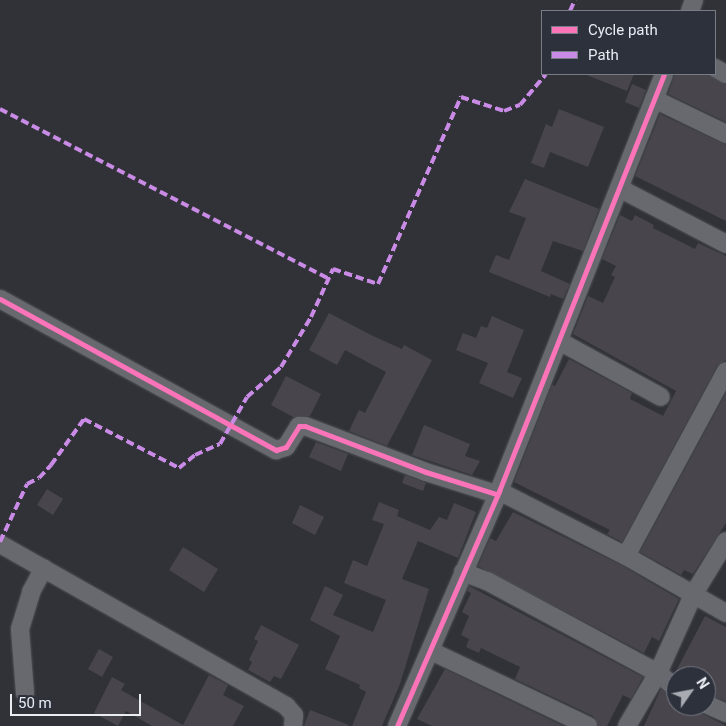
<!DOCTYPE html>
<style>
body{margin:0}
#map{position:relative;width:726px;height:726px;overflow:hidden;background:#303238;font-family:Roboto,sans-serif}
div>[style]{position:absolute}
.building>*{inset:0;background:#48454d}
.roads{filter:drop-shadow(0 0 1px #4f5156) drop-shadow(0 0 1px #4f5156)}
.minor>*{height:18px;margin:-9px;padding:0 9px;transform-origin:9px;border-radius:9px;background:#67696e}
.quiet>*{height:4px;margin-top:-2px;transform-origin:0;background:repeating-linear-gradient(90deg,#ca8be6 0 8px,transparent 0 12px)}
.cycleway>*{height:5px;margin:-2.5px;padding:0 2.5px;transform-origin:2.5px;border-radius:2.5px;background:#fb73b8}
span{translate:-50% -50%;white-space:nowrap;text-align:center;line-height:1.15;-webkit-text-stroke:4px #2d313c;paint-order:stroke}
.legend{position:absolute;left:541px;top:10px;width:175px;height:65px;box-sizing:border-box;background:#2d313c;border:1px solid #787c85;margin:0;padding:6px 9px;list-style:none;font-size:15px;color:#e9ecf3}
.legend li{display:flex;align-items:center;gap:10px;height:25px}
.legend b{width:25px;border:1px solid #787c85}
.north{position:absolute;left:666px;top:666px;width:50px;height:50px;box-sizing:border-box;background:#2d313c;border:1px solid #787c85;border-radius:50%;rotate:57deg;font-size:14px;font-weight:700;line-height:20px;text-align:center;color:#e9ecf3}
.north::after{content:'';display:block;margin:auto;width:18px;height:22px;background:#a8abb2;clip-path:polygon(50% 0,100% 100%,50% 72%,0 100%)}
.scale{position:absolute;left:10px;top:694px;width:131px;height:22px;box-sizing:border-box;border:2px solid #e9ecf3;border-top:0;padding-left:6px;font-size:15px;line-height:18px;white-space:nowrap;color:#e9ecf3;-webkit-text-stroke:4px #2d313c;paint-order:stroke}
</style>
<div id="map">
<div class="building">
<i style="clip-path:polygon(584px 74px,634px 74px,627px 91px)"></i>
<i style="clip-path:polygon(675px 74px,706px 74px,726px 85px,726px 122px,668px 94px)"></i>
<i style="clip-path:polygon(632px 84px,646px 90px,639px 108px,625px 102px)"></i>
<i style="clip-path:polygon(559px 109px,604px 127px,588px 167px,550px 152px,544px 168px,531px 163px,546px 124px,552px 127px)"></i>
<i style="clip-path:polygon(660px 114px,726px 145px,726px 221px,635px 176px)"></i>
<i style="clip-path:polygon(525px 179px,599px 209px,583px 251px,553px 241px,541px 271px,570px 284px,563px 299px,551px 294px,550px 297px,489px 272px,496px 255px,509px 260px,526px 218px,509px 212px)"></i>
<i style="clip-path:polygon(620px 215px,632px 221px,635px 215px,654px 225px,653px 228px,695px 249px,698px 243px,726px 256px,726px 360px,717px 366px,622px 542px,607px 534px,610px 530px,514px 482px,552px 385px,555px 386px,569px 359px,632px 393px,630px 399px,663px 416px,676px 391px,573px 334px,588px 296px,603px 303px,615px 277px,611px 275px,616px 266px,602px 259px)"></i>
<i style="clip-path:polygon(329px 313px,373px 336px,402px 349px,404px 345px,432px 360px,387px 446px,349px 431px,359px 410px,365px 413px,386px 372px,345px 350px,337px 365px,309px 350px)"></i>
<i style="clip-path:polygon(492px 316px,524px 330px,507px 372px,522px 378px,513px 398px,479px 383px,488px 363px,456px 350px,463px 333px,476px 338px,481px 326px,487px 328px)"></i>
<i style="clip-path:polygon(286px 376px,321px 394px,310px 416px,293px 417px,271px 405px)"></i>
<i style="clip-path:polygon(726px 393px,726px 523px,693px 574px,684px 570px,681px 575px,640px 552px)"></i>
<i style="clip-path:polygon(424px 425px,470px 444px,465px 456px,480px 461px,472px 475px,412px 455px)"></i>
<i style="clip-path:polygon(316px 442px,348px 454px,341px 471px,309px 457px)"></i>
<i style="clip-path:polygon(405px 475px,426px 483px,423px 491px,402px 483px)"></i>
<i style="clip-path:polygon(47px 489px,63px 499px,53px 515px,37px 505px)"></i>
<i style="clip-path:polygon(379px 502px,399px 510px,397px 516px,430px 530px,439px 517px,447px 520px,454px 503px,476px 512px,458px 558px,418px 541px,402px 579px,429px 589px,400px 684px,382px 726px,352px 726px,366px 692px,359px 688px,360px 685px,325px 669px,340px 636px,310px 620px,325px 586px,343px 595px,333px 615px,373px 632px,386px 600px,344px 583px,353px 560px,367px 566px,384px 524px,372px 520px)"></i>
<i style="clip-path:polygon(300px 505px,324px 517px,315px 535px,292px 523px)"></i>
<i style="clip-path:polygon(513px 512px,621px 565px,679px 599px,659px 641px,652px 637px,644px 653px,478px 566px,490px 538px,496px 541px)"></i>
<i style="clip-path:polygon(183px 547px,218px 569px,204px 592px,169px 570px)"></i>
<i style="clip-path:polygon(469px 586px,643px 677px,631px 699px,623px 695px,607px 726px,598px 726px,593px 716px,515px 679px,520px 667px,481px 648px,479px 653px,466px 647px,469px 639px,461px 635px,469px 616px,462px 612px,471px 593px,467px 591px)"></i>
<i style="clip-path:polygon(705px 616px,726px 627px,726px 701px,706px 694px,706px 676px,678px 676px,675px 673px)"></i>
<i style="clip-path:polygon(261px 625px,299px 645px,281px 679px,274px 676px,270px 682px,248px 670px,252px 662px,249px 660px,258px 641px,254px 639px)"></i>
<i style="clip-path:polygon(99px 649px,113px 657px,102px 677px,88px 669px)"></i>
<i style="clip-path:polygon(445px 669px,563px 726px,432px 726px,417px 719px)"></i>
<i style="clip-path:polygon(209px 675px,228px 685px,223px 695px,244px 706px,233px 726px,152px 726px,126px 711px,118px 726px,94px 713px,112px 677px,125px 684px,121px 690px,183px 725px)"></i>
<i style="clip-path:polygon(661px 689px,676px 698px,676px 706px,696px 706px,701px 713px,726px 726px,644px 726px)"></i>
<i style="clip-path:polygon(310px 710px,349px 725px,348px 726px,304px 726px)"></i>
</div>
<div class="roads">
<div class="minor">
<i style="left:690px;top:11px;width:12px;rotate:-70deg"></i>
<i style="left:715px;top:68px;width:13px;rotate:29deg"></i>
<i style="left:654px;top:99px;width:80px;rotate:25.9deg"></i>
<i style="left:619px;top:188px;width:121px;rotate:27.6deg"></i>
<i style="left:0;top:299px;width:315px;rotate:28.7deg"></i>
<i style="left:276px;top:450px;width:10px;rotate:-17deg"></i>
<i style="left:286px;top:447px;width:25px;rotate:-58deg"></i>
<i style="left:299px;top:426px;width:6px"></i>
<i style="left:305px;top:426px;width:129px;rotate:20.8deg"></i>
<i style="left:426px;top:472px;width:73px;rotate:17.4deg"></i>
<i style="left:559px;top:341px;width:116px;rotate:28.8deg"></i>
<i style="left:499px;top:491px;width:143px;rotate:27.1deg"></i>
<i style="left:626px;top:556px;width:115px;rotate:29.7deg"></i>
<i style="left:0;top:544px;width:329px;rotate:29.5deg"></i>
<i style="left:286px;top:706px;width:12px;rotate:48deg"></i>
<i style="left:294px;top:715px;width:11px;rotate:95deg"></i>
<i style="left:626px;top:556px;width:210px;rotate:-61.6deg"></i>
<i style="left:463px;top:572px;width:26px;rotate:21deg"></i>
<i style="left:487px;top:581px;width:194px;rotate:28.3deg"></i>
<i style="left:658px;top:673px;width:23px;rotate:40deg"></i>
<i style="left:431px;top:651px;width:174px;rotate:25.5deg"></i>
<i style="left:25px;top:693px;width:64px;rotate:-94.5deg"></i>
<i style="left:20px;top:629px;width:39px;rotate:-73deg"></i>
<i style="left:31px;top:592px;width:27px;rotate:-62deg"></i>
<i style="left:706px;top:704px;width:22px;rotate:24deg"></i>
<i style="left:397px;top:726px;width:256px;rotate:-66.5deg"></i>
<i style="left:499px;top:491px;width:448px;rotate:-68.4deg"></i>
<i style="left:627px;top:726px;width:61px;rotate:-59.7deg"></i>
<i style="left:658px;top:673px;width:85px;rotate:-65.8deg"></i>
<i style="left:693px;top:595px;width:63px;rotate:-58.6deg"></i>
</div>
</div>
<div class="quiet">
<i style="left:570px;top:11px;width:12px;rotate:-66deg"></i>
<i style="left:0;top:109px;width:369px;rotate:27.3deg"></i>
<i style="left:0;top:542px;width:64px;rotate:-65deg"></i>
<i style="left:27px;top:484px;width:13px;rotate:-27deg"></i>
<i style="left:39px;top:478px;width:18px;rotate:-47deg"></i>
<i style="left:51px;top:465px;width:57px;rotate:-54.3deg"></i>
<i style="left:84px;top:419px;width:107px;rotate:27.3deg"></i>
<i style="left:179px;top:468px;width:21px;rotate:-39deg"></i>
<i style="left:195px;top:455px;width:27px;rotate:-24deg"></i>
<i style="left:220px;top:444px;width:54px;rotate:-60.1deg"></i>
<i style="left:247px;top:397px;width:45px;rotate:-41.4deg"></i>
<i style="left:281px;top:367px;width:58px;rotate:-59deg"></i>
<i style="left:311px;top:317px;width:53px;rotate:-65.4deg"></i>
<i style="left:333px;top:269px;width:47px;rotate:18.4deg"></i>
<i style="left:378px;top:284px;width:205px;rotate:-66.1deg"></i>
<i style="left:461px;top:97px;width:45px;rotate:18deg"></i>
<i style="left:504px;top:111px;width:17px;rotate:-21deg"></i>
<i style="left:520px;top:105px;width:40px;rotate:-50deg"></i>
</div>
<div class="cycleway">
<i style="left:0;top:299px;width:315px;rotate:28.7deg"></i>
<i style="left:276px;top:450px;width:10px;rotate:-17deg"></i>
<i style="left:286px;top:447px;width:25px;rotate:-58deg"></i>
<i style="left:299px;top:426px;width:6px"></i>
<i style="left:305px;top:426px;width:129px;rotate:20.8deg"></i>
<i style="left:426px;top:472px;width:73px;rotate:17.4deg"></i>
<i style="left:397px;top:726px;width:256px;rotate:-66.5deg"></i>
<i style="left:499px;top:491px;width:448px;rotate:-68.4deg"></i>
</div>
<ul class="legend">
<li><b style="height:6px;background:#fb73b8"></b>Cycle path</li>
<li><b style="height:6px;background:#ca8be6"></b>Path</li>
</ul>
<div class="north">N</div>
<div class="scale">50 m</div>
</div>
